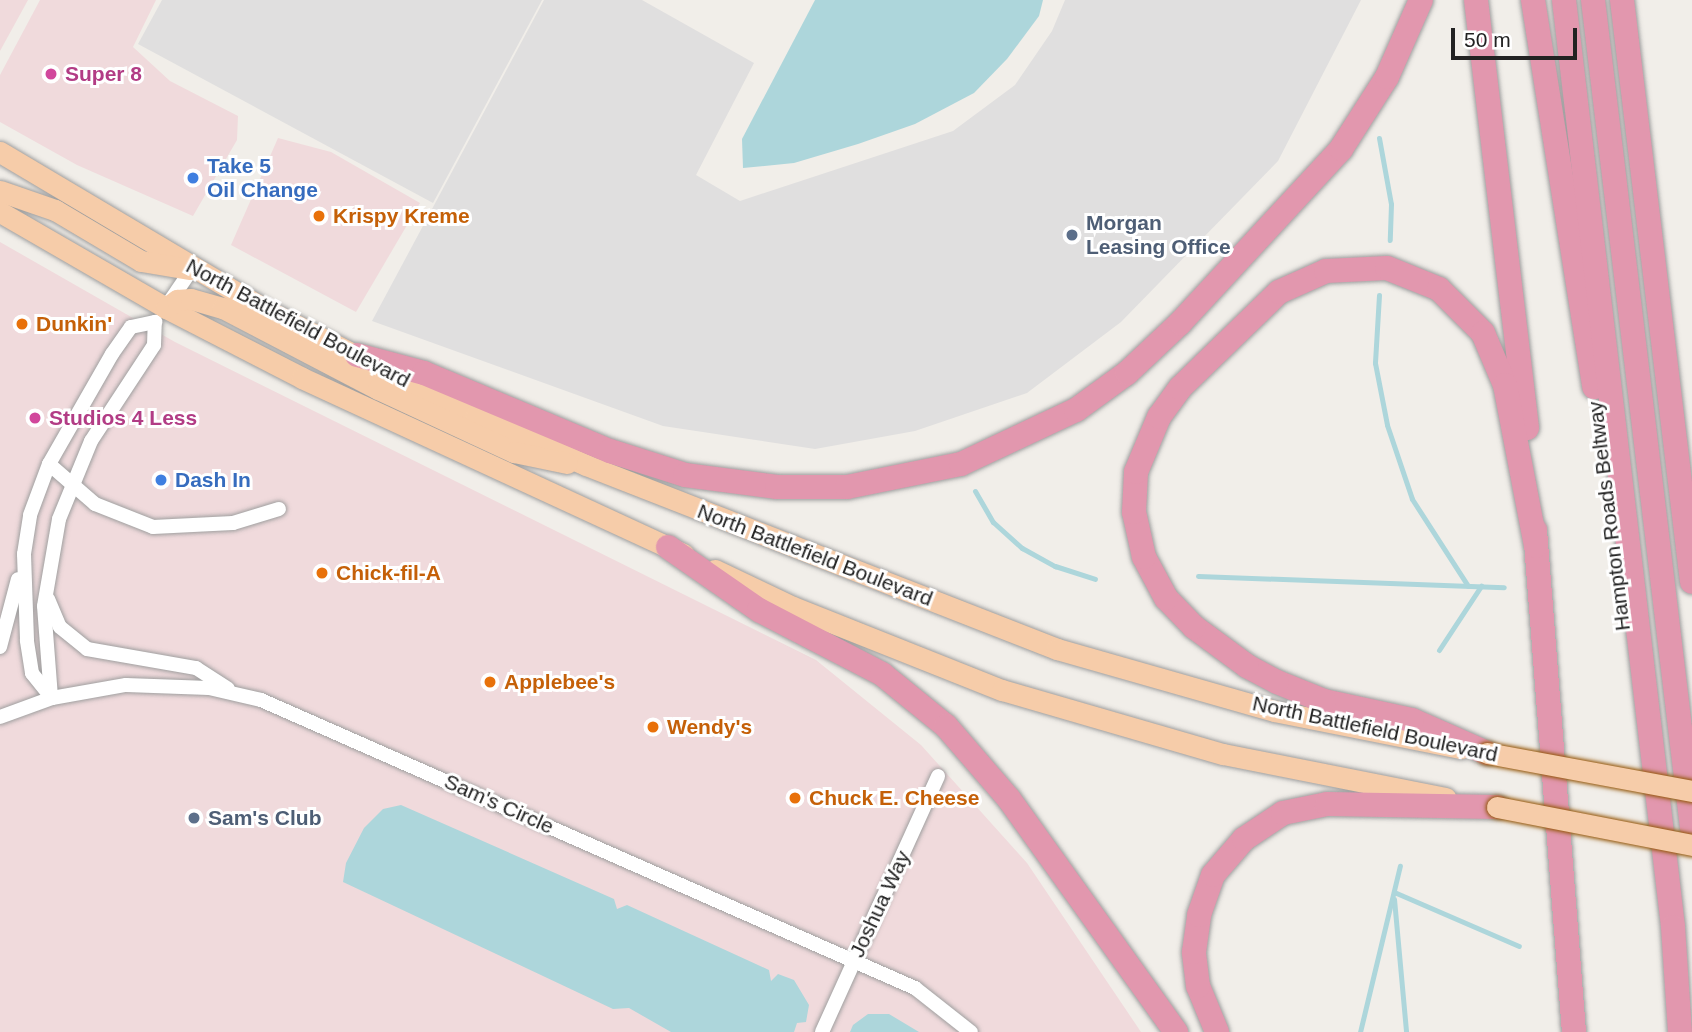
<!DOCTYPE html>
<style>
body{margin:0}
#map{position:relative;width:1692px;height:1032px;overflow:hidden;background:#f1eee9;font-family:Arial,sans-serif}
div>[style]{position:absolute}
.residential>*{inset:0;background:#e0dfdf}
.commercial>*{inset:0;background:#f0dadc}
.water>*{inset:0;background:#add6db}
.stream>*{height:5px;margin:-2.5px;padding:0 2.5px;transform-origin:2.5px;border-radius:2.5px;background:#add6db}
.roads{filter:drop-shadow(0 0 2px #9f9f9f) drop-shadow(0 0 2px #9f9f9f)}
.street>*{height:14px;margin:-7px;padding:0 7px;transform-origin:7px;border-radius:7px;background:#fff}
.primary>*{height:21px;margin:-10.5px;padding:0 10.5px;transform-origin:10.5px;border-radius:10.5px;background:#f6cca9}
.highway>*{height:24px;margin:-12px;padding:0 12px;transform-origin:12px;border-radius:12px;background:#e297ae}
.bridges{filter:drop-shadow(0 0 2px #94570b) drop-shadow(0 0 2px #94570b)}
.primary-bridge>*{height:21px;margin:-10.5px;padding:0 10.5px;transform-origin:10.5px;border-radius:10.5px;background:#f6cca9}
.dots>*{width:19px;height:19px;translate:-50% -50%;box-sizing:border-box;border:4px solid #fff;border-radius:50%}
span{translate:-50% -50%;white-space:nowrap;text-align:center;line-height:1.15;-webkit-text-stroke:6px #fff;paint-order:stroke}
.hotel-label{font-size:21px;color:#b23c85;font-weight:700}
.left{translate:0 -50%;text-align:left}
.shop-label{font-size:21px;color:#366cbe;font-weight:700}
.food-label{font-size:21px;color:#c56008;font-weight:700}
.service-label{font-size:21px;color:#4e5e75;font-weight:700}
.street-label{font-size:21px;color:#222}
.scale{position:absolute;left:1451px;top:28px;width:126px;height:32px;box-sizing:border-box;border:4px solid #222;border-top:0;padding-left:9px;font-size:21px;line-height:24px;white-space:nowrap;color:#222;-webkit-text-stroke:5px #fff;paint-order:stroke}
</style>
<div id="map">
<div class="residential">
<i style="clip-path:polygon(162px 0,542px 0,433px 203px,138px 44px)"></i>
<i style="clip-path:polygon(544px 0,642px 0,754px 63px,696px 175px,740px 201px,953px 131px,1015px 85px,1052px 31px,1065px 0,1361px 0,1278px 161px,1121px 322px,1027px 393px,915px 431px,815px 449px,663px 426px,372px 321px)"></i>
</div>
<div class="commercial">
<i style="clip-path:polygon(0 0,28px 0,0 51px)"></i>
<i style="clip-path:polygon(40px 0,156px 0,133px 47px,170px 81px,238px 116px,237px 140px,193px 216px,77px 165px,0 122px,0 75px)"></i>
<i style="clip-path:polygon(278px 138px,331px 152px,420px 203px,356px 312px,231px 245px)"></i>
<i style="clip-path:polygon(0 242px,175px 342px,816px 660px,921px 745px,1027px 863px,1141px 1032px,0 1032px)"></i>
</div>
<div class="water">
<i style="clip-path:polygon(815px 0,1043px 0,1039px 16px,1007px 59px,974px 93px,915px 124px,858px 144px,794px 163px,743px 168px,742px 139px)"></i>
<i style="clip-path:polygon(401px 805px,614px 899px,617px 909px,627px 905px,769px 970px,771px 981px,778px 974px,794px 980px,809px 1005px,806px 1022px,797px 1023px,794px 1032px,671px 1032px,629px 1008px,613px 1009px,343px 882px,346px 863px,364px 828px,383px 809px)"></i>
<i style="clip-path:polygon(868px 1014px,889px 1014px,919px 1032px,850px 1032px,853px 1025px)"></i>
</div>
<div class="stream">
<i style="left:1379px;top:138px;width:67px;rotate:79.7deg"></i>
<i style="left:1391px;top:204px;width:36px;rotate:92deg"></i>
<i style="left:1379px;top:295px;width:68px;rotate:93.4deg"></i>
<i style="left:1375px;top:363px;width:63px;rotate:79deg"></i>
<i style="left:1387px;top:425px;width:78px;rotate:71.3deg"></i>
<i style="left:1412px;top:499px;width:103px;rotate:57.2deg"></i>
<i style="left:975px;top:491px;width:36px;rotate:60deg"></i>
<i style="left:993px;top:522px;width:39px;rotate:42deg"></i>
<i style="left:1022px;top:548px;width:38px;rotate:29deg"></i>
<i style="left:1055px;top:566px;width:42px;rotate:18deg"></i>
<i style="left:1198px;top:576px;width:306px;rotate:2.1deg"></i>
<i style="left:1439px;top:650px;width:77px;rotate:-56.7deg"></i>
<i style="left:1394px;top:892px;width:136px;rotate:23.4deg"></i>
<i style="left:1394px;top:899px;width:134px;rotate:84.8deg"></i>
<i style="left:1360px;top:1032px;width:171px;rotate:-76.5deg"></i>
</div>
<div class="roads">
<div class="street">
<i style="left:168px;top:304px;width:42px;rotate:-55.6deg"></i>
<i style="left:49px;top:464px;width:61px;rotate:41deg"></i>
<i style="left:95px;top:504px;width:62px;rotate:21.6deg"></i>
<i style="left:153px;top:527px;width:80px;rotate:-2.9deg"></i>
<i style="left:233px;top:523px;width:48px;rotate:-16.9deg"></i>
<i style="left:48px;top:599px;width:30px;rotate:67deg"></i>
<i style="left:60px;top:627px;width:35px;rotate:39deg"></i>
<i style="left:87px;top:649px;width:111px;rotate:9.9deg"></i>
<i style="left:196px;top:668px;width:38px;rotate:33deg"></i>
<i style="left:0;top:647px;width:70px;rotate:-75.2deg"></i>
<i style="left:51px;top:697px;width:91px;rotate:-94.4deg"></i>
<i style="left:44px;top:606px;width:88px;rotate:-80.2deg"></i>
<i style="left:59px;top:519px;width:84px;rotate:-67.7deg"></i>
<i style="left:91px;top:441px;width:115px;rotate:-56.7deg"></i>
<i style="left:154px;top:345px;width:23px;rotate:-88deg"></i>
<i style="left:52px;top:698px;width:32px;rotate:-129deg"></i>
<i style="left:32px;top:673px;width:33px;rotate:-99deg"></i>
<i style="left:27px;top:640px;width:86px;rotate:-92deg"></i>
<i style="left:24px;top:554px;width:39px;rotate:-81deg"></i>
<i style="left:30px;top:515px;width:54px;rotate:-69.6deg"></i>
<i style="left:49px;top:464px;width:127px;rotate:-60.2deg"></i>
<i style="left:112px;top:354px;width:33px;rotate:-55deg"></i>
<i style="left:131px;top:327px;width:25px;rotate:-12deg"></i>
<i style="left:0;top:717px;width:55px;rotate:-20.1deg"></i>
<i style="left:52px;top:698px;width:75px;rotate:-10deg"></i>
<i style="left:126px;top:685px;width:83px;rotate:2.1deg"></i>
<i style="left:209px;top:688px;width:53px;rotate:13deg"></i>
<i style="left:261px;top:700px;width:715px;rotate:23.77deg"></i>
<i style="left:915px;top:988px;width:71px;rotate:38.2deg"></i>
<i style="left:822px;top:1032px;width:281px;rotate:-65.6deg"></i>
</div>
<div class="primary">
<i style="left:0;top:152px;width:307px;rotate:30.7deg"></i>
<i style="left:264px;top:309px;width:237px;rotate:26.8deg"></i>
<i style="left:476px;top:416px;width:120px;rotate:24deg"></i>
<i style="left:586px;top:465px;width:506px;rotate:21.34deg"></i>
<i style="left:1057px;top:649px;width:226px;rotate:15.9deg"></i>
<i style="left:1274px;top:711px;width:191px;rotate:11.2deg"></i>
<i style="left:0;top:191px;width:58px;rotate:19.1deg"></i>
<i style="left:55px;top:210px;width:100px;rotate:30.7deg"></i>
<i style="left:141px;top:261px;width:50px;rotate:9.3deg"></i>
<i style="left:0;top:212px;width:192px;rotate:30deg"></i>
<i style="left:166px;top:308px;width:153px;rotate:27.2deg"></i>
<i style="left:302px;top:378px;width:420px;rotate:24.8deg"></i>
<i style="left:166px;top:308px;width:14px;rotate:-36deg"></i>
<i style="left:177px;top:300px;width:14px;rotate:-4deg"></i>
<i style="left:191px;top:299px;width:33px;rotate:16deg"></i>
<i style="left:223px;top:308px;width:175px;rotate:27.6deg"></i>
<i style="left:378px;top:389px;width:150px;rotate:24.9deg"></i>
<i style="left:514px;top:452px;width:54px;rotate:11.7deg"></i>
<i style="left:715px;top:570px;width:86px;rotate:25.4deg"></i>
<i style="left:793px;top:607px;width:225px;rotate:21.7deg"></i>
<i style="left:1002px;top:690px;width:230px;rotate:16.2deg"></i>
<i style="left:1223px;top:754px;width:227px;rotate:11.2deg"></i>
</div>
<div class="highway">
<i style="left:1476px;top:0;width:431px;rotate:83.2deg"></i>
<i style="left:1533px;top:0;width:392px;rotate:81deg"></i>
<i style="left:1564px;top:0;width:933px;rotate:83.29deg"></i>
<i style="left:1673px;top:927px;width:105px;rotate:86.2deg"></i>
<i style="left:1593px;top:0;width:834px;rotate:83.18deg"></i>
<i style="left:1622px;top:0;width:586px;rotate:83.14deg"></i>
<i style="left:357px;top:355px;width:69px;rotate:15deg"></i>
<i style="left:424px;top:373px;width:202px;rotate:22.8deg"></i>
<i style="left:610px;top:451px;width:79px;rotate:17.7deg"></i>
<i style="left:685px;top:475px;width:93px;rotate:7.4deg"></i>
<i style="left:777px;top:487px;width:70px"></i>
<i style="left:847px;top:487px;width:116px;rotate:-11.4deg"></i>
<i style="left:961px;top:464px;width:127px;rotate:-25.2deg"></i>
<i style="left:1076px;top:410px;width:63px;rotate:-36deg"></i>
<i style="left:1127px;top:373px;width:73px;rotate:-43.3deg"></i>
<i style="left:1180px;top:323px;width:237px;rotate:-47.2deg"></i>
<i style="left:1341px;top:149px;width:85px;rotate:-57.4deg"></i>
<i style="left:1387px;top:77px;width:84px;rotate:-66.2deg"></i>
<i style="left:1535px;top:530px;width:504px;rotate:85.56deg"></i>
<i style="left:668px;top:547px;width:111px;rotate:34.7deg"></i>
<i style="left:759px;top:610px;width:139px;rotate:27.5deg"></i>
<i style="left:882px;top:674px;width:82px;rotate:39.1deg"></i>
<i style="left:946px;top:726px;width:96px;rotate:49.2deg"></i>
<i style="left:1009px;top:799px;width:287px;rotate:54.4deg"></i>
<i style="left:1487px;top:753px;width:82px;rotate:-156.3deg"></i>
<i style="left:1412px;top:720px;width:90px;rotate:-167.8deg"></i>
<i style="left:1324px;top:701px;width:51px;rotate:-158deg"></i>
<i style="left:1277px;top:682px;width:34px;rotate:-152deg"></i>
<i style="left:1247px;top:666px;width:66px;rotate:-143.7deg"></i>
<i style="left:1194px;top:627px;width:40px;rotate:-134deg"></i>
<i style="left:1166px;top:598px;width:47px;rotate:-118.2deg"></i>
<i style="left:1144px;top:557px;width:46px;rotate:-102.5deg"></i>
<i style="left:1134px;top:512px;width:40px;rotate:-87.1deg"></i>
<i style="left:1136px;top:472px;width:60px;rotate:-67.3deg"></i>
<i style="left:1159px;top:417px;width:36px;rotate:-54deg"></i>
<i style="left:1180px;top:388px;width:138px;rotate:-44.1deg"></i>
<i style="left:1279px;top:292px;width:51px;rotate:-24.1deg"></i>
<i style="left:1326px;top:271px;width:61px;rotate:-2.8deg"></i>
<i style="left:1387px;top:268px;width:56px;rotate:22deg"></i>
<i style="left:1439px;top:289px;width:62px;rotate:45deg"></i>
<i style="left:1483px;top:333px;width:56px;rotate:67.1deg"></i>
<i style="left:1505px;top:385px;width:164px;rotate:79.1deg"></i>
<i style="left:1217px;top:1032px;width:50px;rotate:-112.4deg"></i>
<i style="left:1198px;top:986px;width:34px;rotate:-97deg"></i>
<i style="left:1194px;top:952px;width:37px;rotate:-82deg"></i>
<i style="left:1199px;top:915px;width:42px;rotate:-70.7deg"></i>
<i style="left:1213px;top:875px;width:48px;rotate:-49.3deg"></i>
<i style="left:1244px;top:839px;width:47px;rotate:-33.7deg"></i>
<i style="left:1283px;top:813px;width:45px;rotate:-11.6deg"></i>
<i style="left:1327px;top:804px;width:170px;rotate:1deg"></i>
</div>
</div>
<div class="bridges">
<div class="primary-bridge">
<i style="left:1487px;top:753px;width:208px;rotate:10.5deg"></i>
<i style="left:1497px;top:807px;width:199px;rotate:11deg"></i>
</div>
</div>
<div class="dots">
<i style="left:51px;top:74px;background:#d1479c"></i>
<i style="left:193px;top:178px;background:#3f7fe0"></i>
<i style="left:319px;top:216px;background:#e8710a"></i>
<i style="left:1072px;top:235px;background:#5c6f8a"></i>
<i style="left:22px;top:324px;background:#e8710a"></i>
<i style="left:35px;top:418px;background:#d1479c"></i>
<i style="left:161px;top:480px;background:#3f7fe0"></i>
<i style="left:322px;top:573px;background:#e8710a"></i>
<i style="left:490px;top:682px;background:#e8710a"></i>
<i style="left:653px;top:727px;background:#e8710a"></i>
<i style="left:795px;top:798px;background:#e8710a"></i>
<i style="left:194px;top:818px;background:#5c6f8a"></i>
</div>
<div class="hotel-label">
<span class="left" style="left:65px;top:74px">Super 8</span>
<span class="left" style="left:49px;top:418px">Studios 4 Less</span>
</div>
<div class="shop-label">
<span class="left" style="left:207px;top:178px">Take 5<br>Oil Change</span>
<span class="left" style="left:175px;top:480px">Dash In</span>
</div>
<div class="food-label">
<span class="left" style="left:333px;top:216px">Krispy Kreme</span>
<span class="left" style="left:36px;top:324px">Dunkin'</span>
<span class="left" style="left:336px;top:573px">Chick-fil-A</span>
<span class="left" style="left:504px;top:682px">Applebee's</span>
<span class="left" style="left:667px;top:727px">Wendy's</span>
<span class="left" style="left:809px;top:798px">Chuck E. Cheese</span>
</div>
<div class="service-label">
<span class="left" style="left:1086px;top:235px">Morgan<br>Leasing Office</span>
<span class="left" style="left:208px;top:818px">Sam's Club</span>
</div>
<div class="street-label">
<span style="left:298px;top:323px;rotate:28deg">North Battlefield Boulevard</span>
<span style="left:1609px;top:516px;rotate:-97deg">Hampton Roads Beltway</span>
<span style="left:815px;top:555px;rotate:21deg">North Battlefield Boulevard</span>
<span style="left:1375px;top:729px;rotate:12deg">North Battlefield Boulevard</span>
<span style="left:499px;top:804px;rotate:24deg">Sam's Circle</span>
<span style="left:880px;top:904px;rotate:-65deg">Joshua Way</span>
</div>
<div class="scale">50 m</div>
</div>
